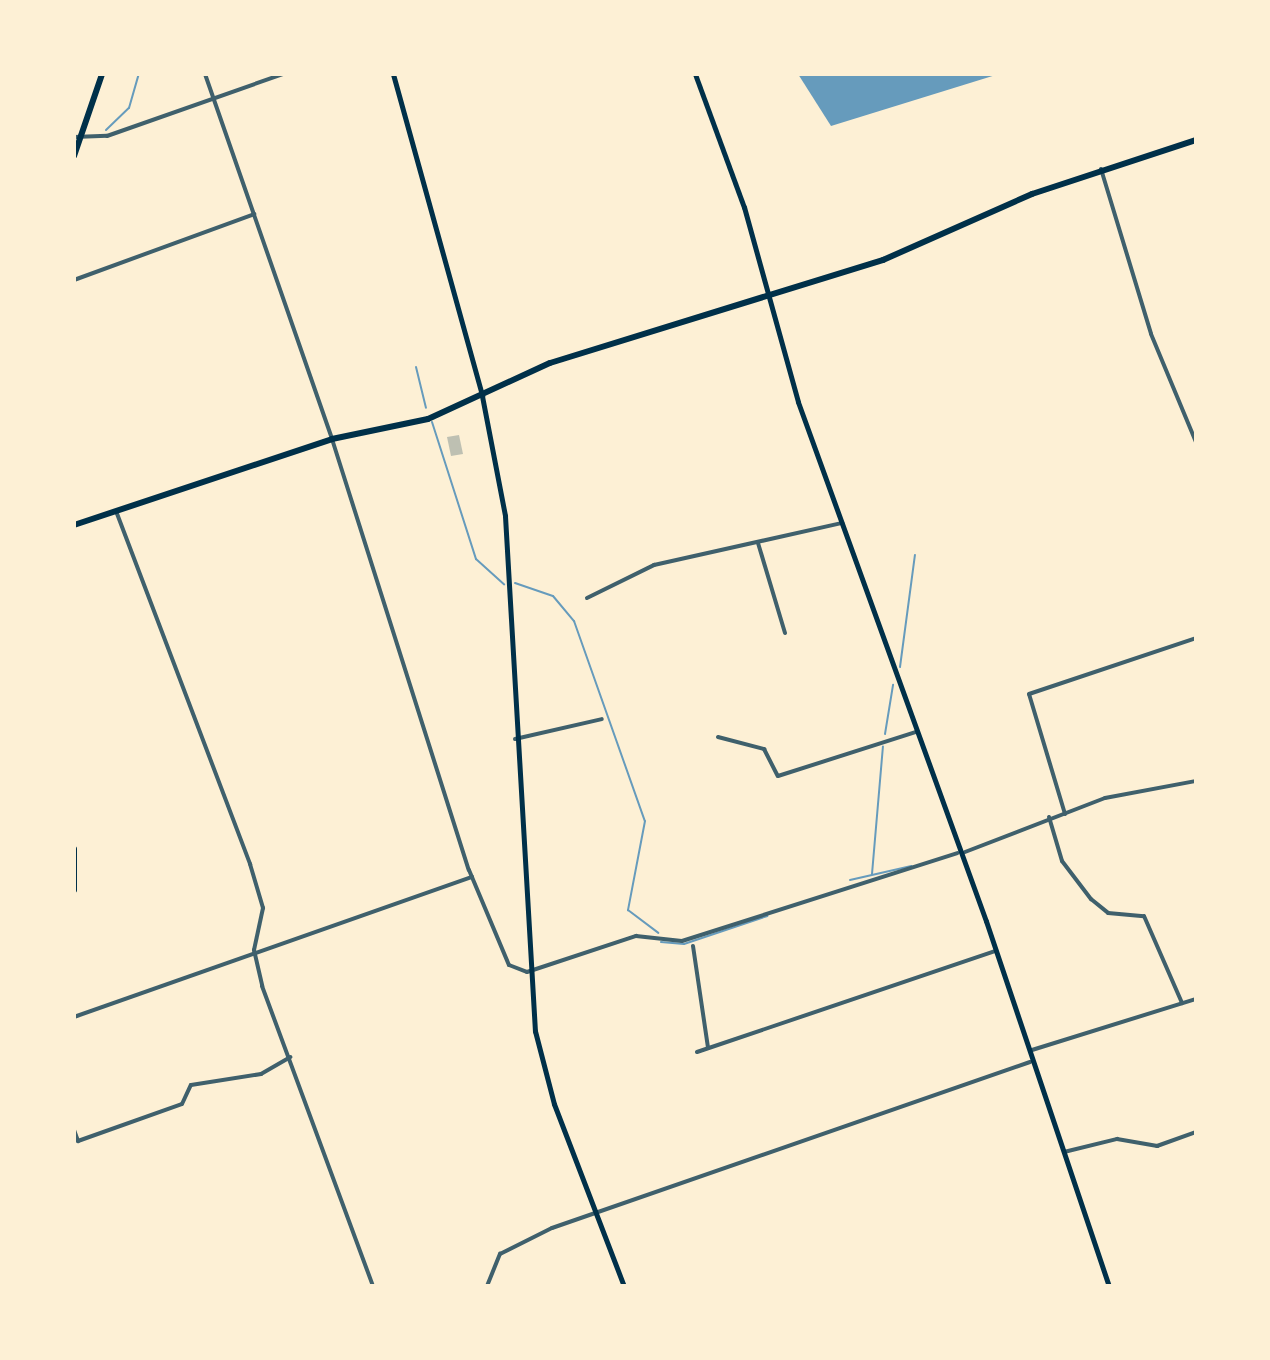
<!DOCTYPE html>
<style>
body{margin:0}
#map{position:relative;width:1270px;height:1360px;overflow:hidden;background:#fdf0d5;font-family:Karla,sans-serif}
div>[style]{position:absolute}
.water>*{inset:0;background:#669bbc}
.stream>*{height:2px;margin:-1px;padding:0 1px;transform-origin:1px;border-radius:1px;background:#669bbc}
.building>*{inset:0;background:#bec0b2}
.minor>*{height:4px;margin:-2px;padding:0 2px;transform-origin:2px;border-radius:2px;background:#3f606c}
.secondary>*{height:5px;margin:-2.5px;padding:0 2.5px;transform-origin:2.5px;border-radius:2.5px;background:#003049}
.primary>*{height:6px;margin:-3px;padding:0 3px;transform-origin:3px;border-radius:3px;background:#003049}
span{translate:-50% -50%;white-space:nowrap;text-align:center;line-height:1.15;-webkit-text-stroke:8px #fdf0d5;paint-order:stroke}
.frame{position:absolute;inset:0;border:76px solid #fdf0d5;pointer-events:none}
</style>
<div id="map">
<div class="water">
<i style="clip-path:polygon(798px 74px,999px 74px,831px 126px)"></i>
</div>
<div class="stream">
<i style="left:106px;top:130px;width:32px;rotate:-44deg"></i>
<i style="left:129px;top:108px;width:35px;rotate:-74deg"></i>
<i style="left:74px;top:141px;width:1px;rotate:-45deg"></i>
<i style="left:416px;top:367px;width:42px;rotate:76.3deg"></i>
<i style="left:432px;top:422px;width:144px;rotate:72.2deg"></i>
<i style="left:476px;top:559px;width:38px;rotate:42deg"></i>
<i style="left:515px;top:583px;width:40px;rotate:18.9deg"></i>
<i style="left:553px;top:596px;width:33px;rotate:50deg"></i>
<i style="left:574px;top:621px;width:212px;rotate:70.5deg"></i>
<i style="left:645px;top:821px;width:91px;rotate:100.8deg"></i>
<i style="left:628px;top:910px;width:38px;rotate:37deg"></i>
<i style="left:900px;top:667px;width:113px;rotate:-82.4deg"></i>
<i style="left:885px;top:734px;width:50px;rotate:-80.7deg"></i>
<i style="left:872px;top:874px;width:128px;rotate:-85.1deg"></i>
<i style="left:850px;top:880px;width:63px;rotate:-12.9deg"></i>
<i style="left:661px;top:942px;width:23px;rotate:5deg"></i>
<i style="left:684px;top:944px;width:88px;rotate:-18.6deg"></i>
</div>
<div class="building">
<i style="clip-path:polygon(459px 435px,463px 454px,451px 456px,447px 437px)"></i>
</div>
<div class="minor">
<i style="left:205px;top:74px;width:386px;rotate:70.8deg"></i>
<i style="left:332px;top:439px;width:452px;rotate:72.4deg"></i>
<i style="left:469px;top:870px;width:103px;rotate:67.2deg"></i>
<i style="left:509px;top:965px;width:19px;rotate:21deg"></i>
<i style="left:527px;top:972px;width:115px;rotate:-18.3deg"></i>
<i style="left:636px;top:936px;width:46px;rotate:6.2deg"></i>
<i style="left:682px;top:941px;width:289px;rotate:-17.7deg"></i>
<i style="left:74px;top:137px;width:33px;rotate:-2deg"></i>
<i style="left:107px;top:136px;width:187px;rotate:-19.4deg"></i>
<i style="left:1101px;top:169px;width:172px;rotate:73.1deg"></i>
<i style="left:1151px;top:334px;width:117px;rotate:67.4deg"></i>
<i style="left:74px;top:280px;width:192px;rotate:-20.1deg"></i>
<i style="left:116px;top:511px;width:378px;rotate:69.2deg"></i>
<i style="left:250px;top:864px;width:46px;rotate:73.5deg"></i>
<i style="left:263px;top:908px;width:43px;rotate:102.1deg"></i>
<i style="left:254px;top:950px;width:37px;rotate:77deg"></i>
<i style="left:262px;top:986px;width:320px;rotate:69.7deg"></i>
<i style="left:758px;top:543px;width:94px;rotate:73.3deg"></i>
<i style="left:587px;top:598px;width:75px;rotate:-26.2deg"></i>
<i style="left:654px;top:565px;width:193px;rotate:-12.6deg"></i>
<i style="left:718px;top:737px;width:48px;rotate:14.6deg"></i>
<i style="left:764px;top:749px;width:30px;rotate:63deg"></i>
<i style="left:778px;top:776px;width:145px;rotate:-17.7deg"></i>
<i style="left:515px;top:739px;width:89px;rotate:-12.9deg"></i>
<i style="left:1065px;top:814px;width:125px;rotate:-106.7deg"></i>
<i style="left:1029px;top:694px;width:176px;rotate:-18.5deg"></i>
<i style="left:1049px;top:817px;width:46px;rotate:73.5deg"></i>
<i style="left:1062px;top:861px;width:48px;rotate:52.7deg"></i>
<i style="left:1091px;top:899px;width:22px;rotate:39deg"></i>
<i style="left:1108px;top:913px;width:36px;rotate:5deg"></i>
<i style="left:1144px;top:916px;width:95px;rotate:66.4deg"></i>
<i style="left:965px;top:852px;width:150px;rotate:-21.1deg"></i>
<i style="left:1105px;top:798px;width:93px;rotate:-10.6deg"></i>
<i style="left:693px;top:946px;width:103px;rotate:81.6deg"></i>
<i style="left:74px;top:1017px;width:422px;rotate:-19.4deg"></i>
<i style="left:1032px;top:1050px;width:172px;rotate:-17.3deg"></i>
<i style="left:697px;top:1052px;width:316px;rotate:-18.7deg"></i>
<i style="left:74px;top:1130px;width:12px;rotate:70deg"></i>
<i style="left:78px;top:1141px;width:110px;rotate:-19.6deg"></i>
<i style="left:182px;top:1104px;width:21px;rotate:-65deg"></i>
<i style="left:191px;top:1085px;width:71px;rotate:-8.9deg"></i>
<i style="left:261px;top:1074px;width:34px;rotate:-30deg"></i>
<i style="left:1064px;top:1152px;width:55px;rotate:-13.8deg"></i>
<i style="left:1117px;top:1139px;width:41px;rotate:9.9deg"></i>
<i style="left:1157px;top:1146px;width:41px;rotate:-19.7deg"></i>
<i style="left:487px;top:1286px;width:35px;rotate:-68deg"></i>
<i style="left:500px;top:1254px;width:58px;rotate:-26.6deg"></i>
<i style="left:552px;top:1228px;width:506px;rotate:-19.15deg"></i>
</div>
<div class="secondary">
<i style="left:393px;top:74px;width:334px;rotate:74.5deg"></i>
<i style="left:482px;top:396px;width:122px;rotate:79.1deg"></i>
<i style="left:505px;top:516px;width:516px;rotate:86.67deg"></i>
<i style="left:535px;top:1031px;width:75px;rotate:75.4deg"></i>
<i style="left:554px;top:1104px;width:195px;rotate:69deg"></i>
<i style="left:695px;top:74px;width:142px;rotate:69.8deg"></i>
<i style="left:744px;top:207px;width:202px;rotate:74.5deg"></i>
<i style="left:798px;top:402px;width:552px;rotate:70.09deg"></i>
<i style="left:986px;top:921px;width:385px;rotate:71.4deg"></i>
</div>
<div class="primary">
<i style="left:74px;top:156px;width:87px;rotate:-71.1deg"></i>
<i style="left:74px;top:525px;width:272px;rotate:-18.4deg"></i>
<i style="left:332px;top:439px;width:98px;rotate:-11.8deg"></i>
<i style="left:428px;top:419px;width:134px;rotate:-24.7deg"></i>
<i style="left:550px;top:363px;width:349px;rotate:-17.2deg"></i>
<i style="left:883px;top:260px;width:163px;rotate:-23.9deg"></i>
<i style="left:1032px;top:194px;width:173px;rotate:-18.2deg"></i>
<i style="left:74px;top:849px;width:41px;rotate:90deg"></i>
</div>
<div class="frame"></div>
</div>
